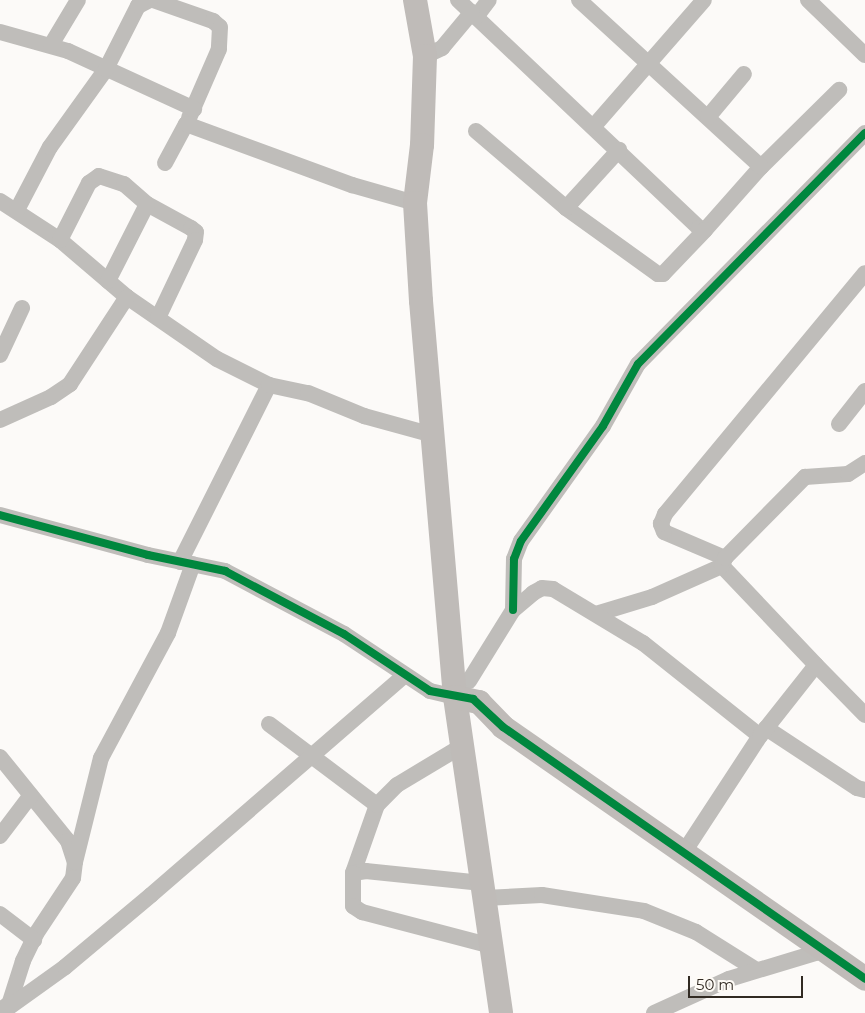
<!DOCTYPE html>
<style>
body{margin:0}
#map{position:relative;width:865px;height:1013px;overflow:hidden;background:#fcfaf8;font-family:Montserrat,sans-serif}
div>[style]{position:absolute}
.street>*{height:16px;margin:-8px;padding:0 8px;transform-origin:8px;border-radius:8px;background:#bfbdba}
.secondary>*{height:24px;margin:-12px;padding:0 12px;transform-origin:12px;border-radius:12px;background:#bfbbb8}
.cycleway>*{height:8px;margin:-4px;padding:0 4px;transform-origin:4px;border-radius:4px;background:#00873e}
span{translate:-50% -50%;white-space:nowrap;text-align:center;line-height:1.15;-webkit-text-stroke:4px #fefbf6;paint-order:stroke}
.scale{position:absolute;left:688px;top:976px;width:115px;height:22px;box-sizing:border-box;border:2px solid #312a22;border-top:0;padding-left:6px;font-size:15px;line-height:18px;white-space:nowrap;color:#312a22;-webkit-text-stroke:4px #fefbf6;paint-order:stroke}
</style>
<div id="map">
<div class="street">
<i style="left:153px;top:0;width:64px;rotate:19.3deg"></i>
<i style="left:213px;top:21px;width:9px;rotate:41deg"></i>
<i style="left:220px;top:27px;width:22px;rotate:93deg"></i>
<i style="left:219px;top:49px;width:75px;rotate:113.5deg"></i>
<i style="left:458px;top:0;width:332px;rotate:43.4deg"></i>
<i style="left:699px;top:228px;width:6px;rotate:18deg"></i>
<i style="left:705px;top:230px;width:84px;rotate:-48.4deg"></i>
<i style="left:761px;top:167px;width:110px;rotate:-44.6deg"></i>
<i style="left:579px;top:0;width:247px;rotate:42.5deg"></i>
<i style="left:808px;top:0;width:79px;rotate:44deg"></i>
<i style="left:476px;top:17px;width:21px;rotate:-53deg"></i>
<i style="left:0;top:32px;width:71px;rotate:15.6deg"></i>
<i style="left:68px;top:51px;width:139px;rotate:24.7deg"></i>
<i style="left:51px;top:45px;width:52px;rotate:-59deg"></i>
<i style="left:425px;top:56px;width:19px;rotate:-25deg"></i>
<i style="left:442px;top:48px;width:47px;rotate:-50.2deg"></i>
<i style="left:708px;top:117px;width:56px;rotate:-50.1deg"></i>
<i style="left:594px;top:126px;width:167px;rotate:-48.9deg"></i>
<i style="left:476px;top:131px;width:118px;rotate:40.5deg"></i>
<i style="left:566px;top:208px;width:113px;rotate:35.7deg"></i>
<i style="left:658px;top:274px;width:5px"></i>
<i style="left:663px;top:274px;width:61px;rotate:-46.3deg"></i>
<i style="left:165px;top:163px;width:44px;rotate:-61.7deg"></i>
<i style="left:186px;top:124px;width:177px;rotate:20.2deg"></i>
<i style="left:352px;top:185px;width:66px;rotate:15.9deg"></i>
<i style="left:0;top:201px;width:72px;rotate:33deg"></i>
<i style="left:60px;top:240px;width:88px;rotate:40.4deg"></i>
<i style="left:127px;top:297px;width:109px;rotate:34.6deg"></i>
<i style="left:217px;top:359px;width:58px;rotate:26.6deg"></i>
<i style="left:269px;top:385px;width:198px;rotate:116.7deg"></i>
<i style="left:566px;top:208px;width:79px;rotate:-47.6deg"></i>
<i style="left:17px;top:210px;width:71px;rotate:-62.4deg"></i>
<i style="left:50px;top:147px;width:96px;rotate:-54.3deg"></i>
<i style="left:106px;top:69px;width:71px;rotate:-63.1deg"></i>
<i style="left:138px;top:6px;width:13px;rotate:-27deg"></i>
<i style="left:60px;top:240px;width:64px;rotate:-63deg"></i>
<i style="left:89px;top:183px;width:12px;rotate:-35deg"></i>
<i style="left:99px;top:176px;width:26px;rotate:18deg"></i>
<i style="left:124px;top:184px;width:30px;rotate:41deg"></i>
<i style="left:147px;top:204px;width:50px;rotate:28.6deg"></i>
<i style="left:191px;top:228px;width:6px;rotate:39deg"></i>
<i style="left:196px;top:232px;width:8px;rotate:97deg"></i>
<i style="left:195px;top:240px;width:86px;rotate:115.4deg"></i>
<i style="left:108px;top:281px;width:86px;rotate:-63.1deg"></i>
<i style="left:0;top:355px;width:52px;rotate:-64.9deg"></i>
<i style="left:269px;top:385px;width:40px;rotate:12deg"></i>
<i style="left:308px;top:393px;width:61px;rotate:22.3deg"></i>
<i style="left:364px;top:416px;width:72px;rotate:15.4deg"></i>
<i style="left:0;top:420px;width:56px;rotate:-24.3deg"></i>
<i style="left:51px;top:397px;width:23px;rotate:-34deg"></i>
<i style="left:70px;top:384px;width:104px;rotate:-56.8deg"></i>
<i style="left:839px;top:424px;width:42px;rotate:-51.8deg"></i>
<i style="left:0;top:515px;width:153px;rotate:15.1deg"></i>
<i style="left:148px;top:555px;width:79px;rotate:11.7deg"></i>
<i style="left:225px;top:571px;width:135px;rotate:27.9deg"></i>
<i style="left:344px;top:634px;width:103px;rotate:33.5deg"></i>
<i style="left:430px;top:691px;width:26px;rotate:13deg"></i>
<i style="left:725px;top:558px;width:66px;rotate:-156.9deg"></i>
<i style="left:664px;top:532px;width:9px;rotate:-111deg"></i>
<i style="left:661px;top:524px;width:11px;rotate:-68deg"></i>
<i style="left:665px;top:514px;width:313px;rotate:-50.3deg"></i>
<i style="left:513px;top:610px;width:51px;rotate:-88.9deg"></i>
<i style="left:514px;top:559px;width:19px;rotate:-69deg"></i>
<i style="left:521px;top:541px;width:141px;rotate:-54.5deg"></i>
<i style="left:603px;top:426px;width:71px;rotate:-60.6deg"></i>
<i style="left:638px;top:364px;width:324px;rotate:-45.5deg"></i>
<i style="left:596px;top:614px;width:59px;rotate:-16.9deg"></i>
<i style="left:652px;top:597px;width:77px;rotate:-23.9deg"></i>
<i style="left:816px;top:665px;width:137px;rotate:-133.5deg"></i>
<i style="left:722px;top:566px;width:9px;rotate:-69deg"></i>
<i style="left:725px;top:558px;width:114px;rotate:-45.4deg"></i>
<i style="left:805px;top:477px;width:43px;rotate:-4deg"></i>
<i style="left:848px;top:474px;width:20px;rotate:-33deg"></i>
<i style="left:469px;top:681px;width:84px;rotate:-58.2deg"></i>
<i style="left:513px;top:610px;width:26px;rotate:-40deg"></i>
<i style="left:533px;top:593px;width:10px;rotate:-29deg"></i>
<i style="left:542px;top:588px;width:11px;rotate:5deg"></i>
<i style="left:553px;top:589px;width:105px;rotate:31deg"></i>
<i style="left:643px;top:643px;width:149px;rotate:38.5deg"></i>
<i style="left:269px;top:724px;width:135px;rotate:36.9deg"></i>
<i style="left:766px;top:728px;width:109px;rotate:33.4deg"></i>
<i style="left:857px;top:788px;width:8px;rotate:14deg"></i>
<i style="left:0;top:757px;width:108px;rotate:51deg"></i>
<i style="left:68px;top:841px;width:22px;rotate:72deg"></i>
<i style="left:75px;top:862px;width:16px;rotate:97deg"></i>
<i style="left:73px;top:878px;width:67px;rotate:123.5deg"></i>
<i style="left:36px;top:934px;width:30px;rotate:116deg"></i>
<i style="left:23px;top:961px;width:49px;rotate:107.7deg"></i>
<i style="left:8px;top:1008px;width:3px;rotate:-135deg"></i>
<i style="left:0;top:836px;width:51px;rotate:-52.9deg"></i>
<i style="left:684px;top:852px;width:139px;rotate:-56.8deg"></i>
<i style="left:760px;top:736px;width:90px;rotate:-51.7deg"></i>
<i style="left:816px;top:665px;width:70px;rotate:45.6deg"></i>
<i style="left:75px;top:862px;width:107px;rotate:-76deg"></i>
<i style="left:101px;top:758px;width:142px;rotate:-61.8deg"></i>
<i style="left:168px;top:633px;width:73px;rotate:-70.1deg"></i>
<i style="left:353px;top:873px;width:72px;rotate:-70.6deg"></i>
<i style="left:377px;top:805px;width:28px;rotate:-45deg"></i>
<i style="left:397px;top:785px;width:76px;rotate:-31deg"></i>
<i style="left:482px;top:883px;width:117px;rotate:-174.1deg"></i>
<i style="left:366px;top:871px;width:13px;rotate:171deg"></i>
<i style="left:353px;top:873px;width:33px;rotate:90deg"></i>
<i style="left:353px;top:906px;width:11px;rotate:34deg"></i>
<i style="left:362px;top:912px;width:134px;rotate:14.7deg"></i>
<i style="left:485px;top:898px;width:57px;rotate:-3deg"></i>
<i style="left:542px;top:895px;width:103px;rotate:8.9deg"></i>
<i style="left:644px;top:911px;width:56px;rotate:22deg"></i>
<i style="left:696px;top:932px;width:70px;rotate:32.1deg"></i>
<i style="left:0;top:914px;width:43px;rotate:37.4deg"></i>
<i style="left:1px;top:1013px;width:79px;rotate:-35.7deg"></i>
<i style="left:65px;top:967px;width:112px;rotate:-39.9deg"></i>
<i style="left:151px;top:895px;width:336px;rotate:-40.9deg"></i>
<i style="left:654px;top:1013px;width:82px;rotate:-24.4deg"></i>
<i style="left:729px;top:979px;width:90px;rotate:-16.8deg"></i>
<i style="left:815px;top:953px;width:8px;rotate:-50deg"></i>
</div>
<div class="secondary">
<i style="left:415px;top:0;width:57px;rotate:79.9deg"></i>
<i style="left:425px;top:56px;width:89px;rotate:91.9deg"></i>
<i style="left:422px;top:145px;width:58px;rotate:96.9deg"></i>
<i style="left:415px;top:203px;width:98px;rotate:86.5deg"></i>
<i style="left:421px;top:301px;width:397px;rotate:85.1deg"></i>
<i style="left:455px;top:697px;width:319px;rotate:81.7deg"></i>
<i style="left:455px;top:697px;width:25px;rotate:12deg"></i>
<i style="left:479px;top:702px;width:35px;rotate:46deg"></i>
<i style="left:503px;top:727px;width:441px;rotate:34.8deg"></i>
</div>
<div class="cycleway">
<i style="left:0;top:515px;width:153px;rotate:15.1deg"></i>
<i style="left:148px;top:555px;width:79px;rotate:11.7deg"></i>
<i style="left:225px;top:571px;width:135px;rotate:27.9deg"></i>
<i style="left:344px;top:634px;width:103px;rotate:33.5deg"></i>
<i style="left:430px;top:691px;width:44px;rotate:10.5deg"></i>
<i style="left:473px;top:699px;width:41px;rotate:43deg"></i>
<i style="left:503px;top:727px;width:441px;rotate:34.8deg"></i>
<i style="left:513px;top:610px;width:51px;rotate:-88.9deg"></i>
<i style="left:514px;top:559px;width:19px;rotate:-69deg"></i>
<i style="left:521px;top:541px;width:141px;rotate:-54.5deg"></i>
<i style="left:603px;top:426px;width:71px;rotate:-60.6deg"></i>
<i style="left:638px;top:364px;width:324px;rotate:-45.5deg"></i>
</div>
<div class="scale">50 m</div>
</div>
